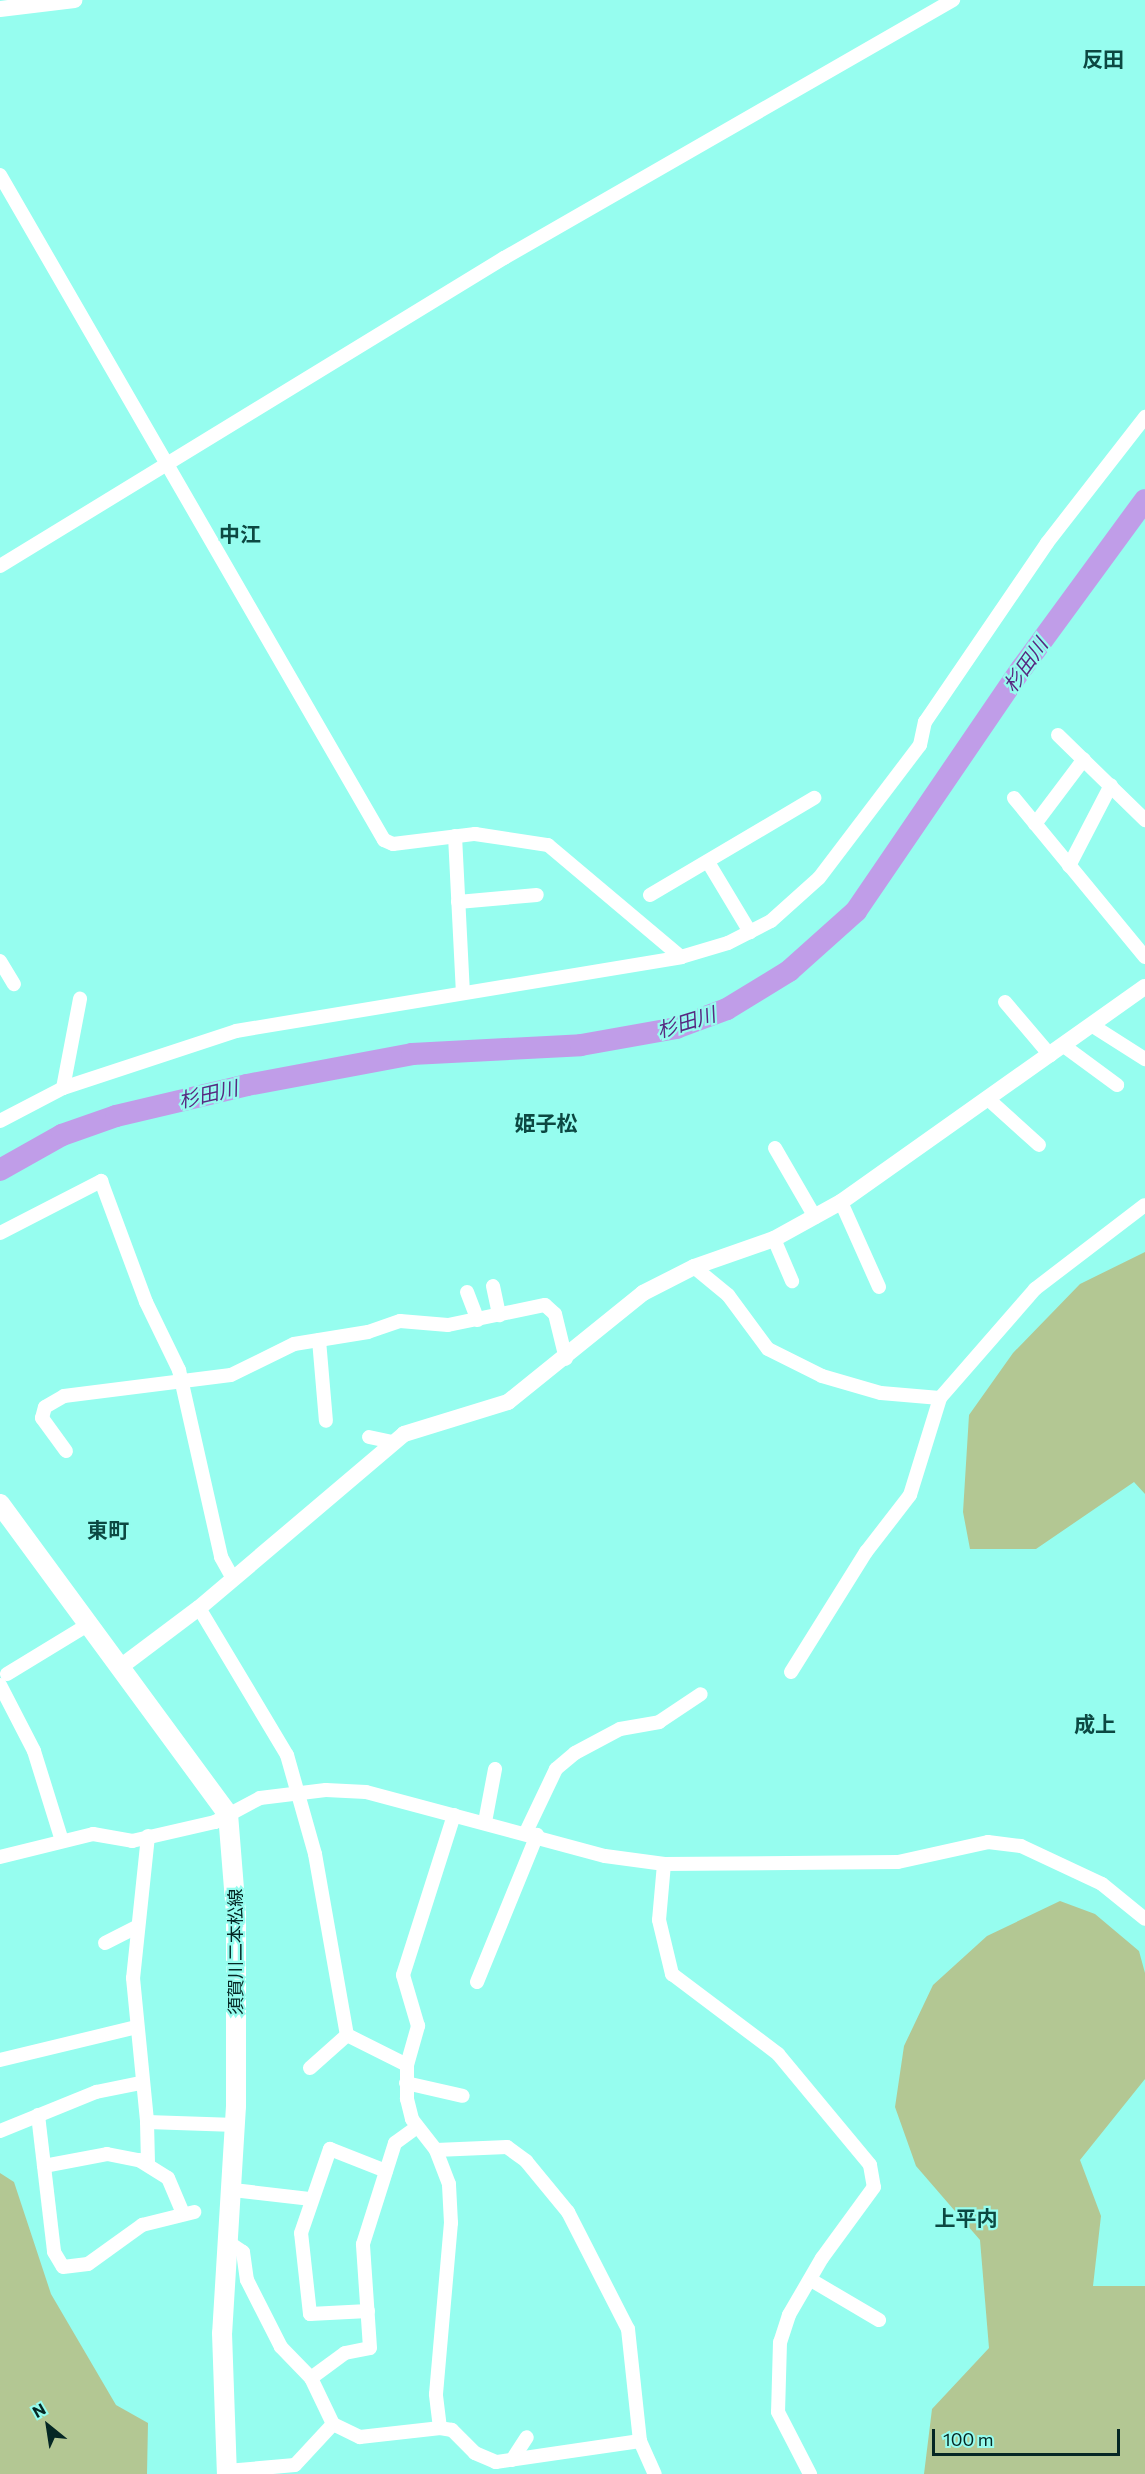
<!DOCTYPE html>
<meta charset="utf-8">
<style>
body{margin:0}
#map{position:relative;width:1145px;height:2474px;overflow:hidden;background:#96fdef;font-family:Commissioner,"Noto Sans JP",sans-serif}
div>[style]{position:absolute}
.green>*{inset:0;background:#b3c793}
.river>*{height:22px;margin:-11px;padding:0 11px;transform-origin:11px;border-radius:11px;background:#c09de8}
.minor>*{height:14px;margin:-7px;padding:0 7px;transform-origin:7px;border-radius:7px;background:#fff}
.tertiary>*{height:16px;margin:-8px;padding:0 8px;transform-origin:8px;border-radius:8px;background:#fff}
.secondary>*{height:20px;margin:-10px;padding:0 10px;transform-origin:10px;border-radius:10px;background:#fff}
span{translate:-50% -50%;white-space:nowrap;text-align:center;line-height:1.15;-webkit-text-stroke:4.5px #96fdef;paint-order:stroke}
.street-label{font-size:18px;color:#052724}
.water-label{font-size:20px;color:#572980;font-style:italic}
.quarter-label{font-size:21px;color:#0c4842;font-weight:700}
.north{position:absolute;left:18px;top:2396px;width:60px;height:60px;-webkit-text-stroke:4px #96fdef;paint-order:stroke;rotate:330deg;font-size:16px;font-weight:700;line-height:24px;text-align:center;color:#052724}
.north::after{content:'';display:block;margin:auto;width:21px;height:27px;background:#052724;clip-path:polygon(50% 0,100% 100%,50% 72%,0 100%)}
.scale{position:absolute;left:932px;top:2429px;width:188px;height:27px;box-sizing:border-box;border:3px solid #052724;border-top:0;padding-left:8px;font-size:18px;line-height:21px;white-space:nowrap;color:#052724;-webkit-text-stroke:4px #96fdef;paint-order:stroke}
</style>
<div id="map">
<div class="green">
<i style="clip-path:polygon(1145px 1252px,1145px 1494px,1134px 1482px,1036px 1549px,970px 1549px,963px 1512px,969px 1415px,1013px 1353px,1080px 1284px)"></i>
<i style="clip-path:polygon(1060px 1901px,1095px 1914px,1139px 1951px,1145px 1973px,1145px 2079px,1080px 2160px,1101px 2216px,1093px 2286px,1145px 2286px,1145px 2474px,924px 2474px,932px 2409px,989px 2348px,980px 2240px,916px 2166px,895px 2107px,904px 2046px,933px 1985px,987px 1936px)"></i>
<i style="clip-path:polygon(0 2173px,14px 2182px,51px 2294px,116px 2405px,148px 2423px,147px 2474px,0 2474px)"></i>
</div>
<div class="river">
<i style="left:0;top:1170px;width:71px;rotate:-29.4deg"></i>
<i style="left:62px;top:1135px;width:57px;rotate:-19.4deg"></i>
<i style="left:116px;top:1116px;width:135px;rotate:-13.3deg"></i>
<i style="left:247px;top:1085px;width:168px;rotate:-10.6deg"></i>
<i style="left:412px;top:1054px;width:169px;rotate:-3deg"></i>
<i style="left:581px;top:1045px;width:97px;rotate:-10.1deg"></i>
<i style="left:676px;top:1028px;width:54px;rotate:-20.4deg"></i>
<i style="left:727px;top:1009px;width:73px;rotate:-31.5deg"></i>
<i style="left:789px;top:971px;width:90px;rotate:-41.8deg"></i>
<i style="left:856px;top:911px;width:294px;rotate:-55.7deg"></i>
<i style="left:1022px;top:668px;width:208px;rotate:-53.8deg"></i>
</div>
<div class="minor">
<i style="left:0;top:175px;width:768px;rotate:60deg"></i>
<i style="left:384px;top:840px;width:10px;rotate:24deg"></i>
<i style="left:393px;top:844px;width:83px;rotate:-7deg"></i>
<i style="left:475px;top:834px;width:74px;rotate:8.6deg"></i>
<i style="left:548px;top:845px;width:174px;rotate:40.1deg"></i>
<i style="left:681px;top:957px;width:49px;rotate:-16.6deg"></i>
<i style="left:728px;top:943px;width:48px;rotate:-27.1deg"></i>
<i style="left:771px;top:921px;width:64px;rotate:-41.9deg"></i>
<i style="left:819px;top:878px;width:167px;rotate:-52.8deg"></i>
<i style="left:920px;top:745px;width:24px;rotate:-78deg"></i>
<i style="left:925px;top:722px;width:217px;rotate:-55.7deg"></i>
<i style="left:1047px;top:543px;width:160px;rotate:-52.1deg"></i>
<i style="left:0;top:566px;width:591px;rotate:-31.43deg"></i>
<i style="left:504px;top:258px;width:518px;rotate:-29.88deg"></i>
<i style="left:1058px;top:735px;width:122px;rotate:44.3deg"></i>
<i style="left:1014px;top:798px;width:206px;rotate:50.5deg"></i>
<i style="left:1035px;top:824px;width:81px;rotate:-53deg"></i>
<i style="left:455px;top:836px;width:156px;rotate:87.1deg"></i>
<i style="left:708px;top:862px;width:82px;rotate:59deg"></i>
<i style="left:1069px;top:866px;width:91px;rotate:-62.6deg"></i>
<i style="left:650px;top:895px;width:191px;rotate:-30.6deg"></i>
<i style="left:458px;top:902px;width:79px;rotate:-5.1deg"></i>
<i style="left:0;top:961px;width:27px;rotate:59deg"></i>
<i style="left:1005px;top:1002px;width:70px;rotate:49.7deg"></i>
<i style="left:1093px;top:1026px;width:62px;rotate:32.4deg"></i>
<i style="left:1064px;top:1046px;width:66px;rotate:36.3deg"></i>
<i style="left:63px;top:1088px;width:91px;rotate:-79.2deg"></i>
<i style="left:987px;top:1098px;width:70px;rotate:42.1deg"></i>
<i style="left:0;top:1121px;width:71px;rotate:-27.6deg"></i>
<i style="left:63px;top:1088px;width:182px;rotate:-18.2deg"></i>
<i style="left:236px;top:1031px;width:451px;rotate:-9.4deg"></i>
<i style="left:775px;top:1148px;width:80px;rotate:59.9deg"></i>
<i style="left:841px;top:1202px;width:93px;rotate:65.9deg"></i>
<i style="left:0;top:1233px;width:114px;rotate:-27.2deg"></i>
<i style="left:101px;top:1181px;width:129px;rotate:69.6deg"></i>
<i style="left:146px;top:1302px;width:76px;rotate:64.1deg"></i>
<i style="left:179px;top:1370px;width:192px;rotate:77.3deg"></i>
<i style="left:221px;top:1557px;width:23px;rotate:61deg"></i>
<i style="left:774px;top:1239px;width:46px;rotate:66.8deg"></i>
<i style="left:694px;top:1267px;width:44px;rotate:39.5deg"></i>
<i style="left:728px;top:1295px;width:67px;rotate:53.5deg"></i>
<i style="left:768px;top:1349px;width:60px;rotate:26.6deg"></i>
<i style="left:822px;top:1376px;width:61px;rotate:16.1deg"></i>
<i style="left:881px;top:1393px;width:59px;rotate:4.8deg"></i>
<i style="left:493px;top:1286px;width:30px;rotate:78deg"></i>
<i style="left:467px;top:1292px;width:30px;rotate:69deg"></i>
<i style="left:319px;top:1340px;width:81px;rotate:85.1deg"></i>
<i style="left:369px;top:1437px;width:24px;rotate:12deg"></i>
<i style="left:66px;top:1451px;width:41px;rotate:-126deg"></i>
<i style="left:42px;top:1418px;width:11px;rotate:-75deg"></i>
<i style="left:45px;top:1407px;width:22px;rotate:-30deg"></i>
<i style="left:64px;top:1396px;width:168px;rotate:-7.2deg"></i>
<i style="left:231px;top:1375px;width:70px;rotate:-26.2deg"></i>
<i style="left:294px;top:1344px;width:75px;rotate:-9.2deg"></i>
<i style="left:368px;top:1332px;width:34px;rotate:-19deg"></i>
<i style="left:400px;top:1321px;width:48px;rotate:4.8deg"></i>
<i style="left:448px;top:1325px;width:99px;rotate:-11.7deg"></i>
<i style="left:545px;top:1305px;width:13px;rotate:42deg"></i>
<i style="left:555px;top:1314px;width:46px;rotate:76.3deg"></i>
<i style="left:199px;top:1608px;width:171px;rotate:59.1deg"></i>
<i style="left:287px;top:1755px;width:103px;rotate:74.2deg"></i>
<i style="left:315px;top:1854px;width:184px;rotate:80deg"></i>
<i style="left:347px;top:2035px;width:67px;rotate:26.6deg"></i>
<i style="left:791px;top:1672px;width:142px;rotate:-58deg"></i>
<i style="left:866px;top:1552px;width:72px;rotate:-52.3deg"></i>
<i style="left:910px;top:1495px;width:102px;rotate:-72.8deg"></i>
<i style="left:940px;top:1398px;width:145px;rotate:-48.9deg"></i>
<i style="left:1035px;top:1289px;width:138px;rotate:-37.4deg"></i>
<i style="left:7px;top:1674px;width:98px;rotate:-31.3deg"></i>
<i style="left:0;top:1685px;width:74px;rotate:62.7deg"></i>
<i style="left:34px;top:1751px;width:94px;rotate:72.7deg"></i>
<i style="left:485px;top:1822px;width:54px;rotate:-79.3deg"></i>
<i style="left:526px;top:1832px;width:70px;rotate:-64.5deg"></i>
<i style="left:556px;top:1769px;width:25px;rotate:-40deg"></i>
<i style="left:575px;top:1753px;width:51px;rotate:-28.1deg"></i>
<i style="left:620px;top:1729px;width:40px;rotate:-10deg"></i>
<i style="left:659px;top:1722px;width:50px;rotate:-33.7deg"></i>
<i style="left:148px;top:1836px;width:143px;rotate:96deg"></i>
<i style="left:133px;top:1978px;width:145px;rotate:84.4deg"></i>
<i style="left:147px;top:2122px;width:89px;rotate:1.9deg"></i>
<i style="left:0;top:1857px;width:96px;rotate:-13.9deg"></i>
<i style="left:93px;top:1834px;width:40px;rotate:10deg"></i>
<i style="left:132px;top:1841px;width:85px;rotate:-12.9deg"></i>
<i style="left:215px;top:1822px;width:51px;rotate:-28.1deg"></i>
<i style="left:260px;top:1798px;width:66px;rotate:-6.9deg"></i>
<i style="left:326px;top:1790px;width:40px;rotate:2.9deg"></i>
<i style="left:366px;top:1792px;width:247px;rotate:15deg"></i>
<i style="left:605px;top:1856px;width:60px;rotate:7.7deg"></i>
<i style="left:664px;top:1864px;width:234px;rotate:-0.5deg"></i>
<i style="left:898px;top:1862px;width:92px;rotate:-12.5deg"></i>
<i style="left:988px;top:1842px;width:33px;rotate:7deg"></i>
<i style="left:1021px;top:1846px;width:89px;rotate:25.1deg"></i>
<i style="left:1102px;top:1884px;width:55px;rotate:39.1deg"></i>
<i style="left:664px;top:1864px;width:56px;rotate:95.1deg"></i>
<i style="left:659px;top:1920px;width:56px;rotate:76.5deg"></i>
<i style="left:672px;top:1974px;width:133px;rotate:37deg"></i>
<i style="left:778px;top:2054px;width:144px;rotate:50.3deg"></i>
<i style="left:870px;top:2165px;width:22px;rotate:80deg"></i>
<i style="left:874px;top:2187px;width:88px;rotate:126.2deg"></i>
<i style="left:822px;top:2258px;width:66px;rotate:120.1deg"></i>
<i style="left:789px;top:2315px;width:28px;rotate:108deg"></i>
<i style="left:780px;top:2342px;width:70px;rotate:91.6deg"></i>
<i style="left:778px;top:2412px;width:70px;rotate:62.7deg"></i>
<i style="left:105px;top:1943px;width:37px;rotate:-27deg"></i>
<i style="left:477px;top:1982px;width:159px;rotate:-67.8deg"></i>
<i style="left:0;top:2060px;width:140px;rotate:-13.6deg"></i>
<i style="left:310px;top:2068px;width:50px;rotate:-41.7deg"></i>
<i style="left:406px;top:2083px;width:58px;rotate:12.8deg"></i>
<i style="left:38px;top:2115px;width:138px;rotate:83.3deg"></i>
<i style="left:54px;top:2252px;width:17px;rotate:59deg"></i>
<i style="left:63px;top:2267px;width:25px;rotate:-7deg"></i>
<i style="left:88px;top:2264px;width:67px;rotate:-35.8deg"></i>
<i style="left:142px;top:2225px;width:54px;rotate:-14deg"></i>
<i style="left:147px;top:2122px;width:42px;rotate:88.6deg"></i>
<i style="left:0;top:2131px;width:104px;rotate:-22.1deg"></i>
<i style="left:96px;top:2092px;width:46px;rotate:-11.3deg"></i>
<i style="left:436px;top:2150px;width:71px;rotate:-2.4deg"></i>
<i style="left:507px;top:2147px;width:24px;rotate:36deg"></i>
<i style="left:526px;top:2161px;width:66px;rotate:50.5deg"></i>
<i style="left:568px;top:2212px;width:131px;rotate:62.9deg"></i>
<i style="left:628px;top:2329px;width:113px;rotate:83.9deg"></i>
<i style="left:640px;top:2441px;width:146px;rotate:171.7deg"></i>
<i style="left:496px;top:2462px;width:23px;rotate:-157deg"></i>
<i style="left:475px;top:2453px;width:33px;rotate:-135deg"></i>
<i style="left:452px;top:2430px;width:12px;rotate:-171deg"></i>
<i style="left:44px;top:2166px;width:64px;rotate:-10.8deg"></i>
<i style="left:107px;top:2154px;width:33px;rotate:11deg"></i>
<i style="left:139px;top:2160px;width:34px;rotate:32deg"></i>
<i style="left:168px;top:2178px;width:38px;rotate:67deg"></i>
<i style="left:233px;top:2190px;width:79px;rotate:6.6deg"></i>
<i style="left:228px;top:2242px;width:18px;rotate:34deg"></i>
<i style="left:243px;top:2252px;width:28px;rotate:82deg"></i>
<i style="left:247px;top:2280px;width:75px;rotate:63.1deg"></i>
<i style="left:281px;top:2347px;width:43px;rotate:45.9deg"></i>
<i style="left:311px;top:2378px;width:51px;rotate:64.4deg"></i>
<i style="left:811px;top:2280px;width:79px;rotate:30.5deg"></i>
<i style="left:368px;top:2311px;width:58px;rotate:177deg"></i>
<i style="left:310px;top:2314px;width:81px;rotate:-96.3deg"></i>
<i style="left:301px;top:2233px;width:89px;rotate:-71deg"></i>
<i style="left:330px;top:2149px;width:60px;rotate:21.4deg"></i>
<i style="left:311px;top:2378px;width:42px;rotate:-36.3deg"></i>
<i style="left:345px;top:2353px;width:25px;rotate:-11deg"></i>
<i style="left:370px;top:2348px;width:104px;rotate:-93.9deg"></i>
<i style="left:363px;top:2244px;width:106px;rotate:-72.4deg"></i>
<i style="left:395px;top:2143px;width:27px;rotate:-36deg"></i>
<i style="left:640px;top:2441px;width:36px;rotate:66deg"></i>
<i style="left:512px;top:2460px;width:27px;rotate:-57deg"></i>
<i style="left:227px;top:2471px;width:68px;rotate:-5deg"></i>
<i style="left:295px;top:2465px;width:56px;rotate:-47.2deg"></i>
<i style="left:333px;top:2424px;width:30px;rotate:26deg"></i>
<i style="left:360px;top:2437px;width:81px;rotate:-6.4deg"></i>
<i style="left:440px;top:2428px;width:34px;rotate:-97deg"></i>
<i style="left:436px;top:2394px;width:172px;rotate:-85deg"></i>
<i style="left:451px;top:2223px;width:39px;rotate:-93deg"></i>
<i style="left:449px;top:2184px;width:36px;rotate:-111deg"></i>
<i style="left:436px;top:2150px;width:39px;rotate:-128deg"></i>
<i style="left:412px;top:2119px;width:21px;rotate:-104deg"></i>
<i style="left:407px;top:2099px;width:34px;rotate:-90deg"></i>
<i style="left:407px;top:2065px;width:41px;rotate:-74.2deg"></i>
<i style="left:418px;top:2026px;width:53px;rotate:-106.4deg"></i>
<i style="left:403px;top:1975px;width:168px;rotate:-72.3deg"></i>
</div>
<div class="tertiary">
<i style="left:0;top:9px;width:75px;rotate:-6.9deg"></i>
<i style="left:123px;top:1665px;width:95px;rotate:-36.9deg"></i>
<i style="left:199px;top:1608px;width:269px;rotate:-40.3deg"></i>
<i style="left:404px;top:1434px;width:109px;rotate:-17.1deg"></i>
<i style="left:508px;top:1402px;width:174px;rotate:-38.9deg"></i>
<i style="left:643px;top:1293px;width:57px;rotate:-27deg"></i>
<i style="left:694px;top:1267px;width:85px;rotate:-19.3deg"></i>
<i style="left:774px;top:1239px;width:77px;rotate:-28.9deg"></i>
<i style="left:841px;top:1202px;width:372px;rotate:-35.3deg"></i>
</div>
<div class="secondary">
<i style="left:0;top:1504px;width:385px;rotate:53.7deg"></i>
<i style="left:228px;top:1814px;width:99px;rotate:85.4deg"></i>
<i style="left:236px;top:1913px;width:193px;rotate:90deg"></i>
<i style="left:236px;top:2106px;width:227px;rotate:93.5deg"></i>
<i style="left:222px;top:2333px;width:141px;rotate:88deg"></i>
</div>
<div class="street-label">
<span style="left:235px;top:1952px;rotate:-90deg">須賀川二本松線</span>
</div>
<div class="water-label">
<span style="left:1025px;top:665px;rotate:-55deg">杉田川</span>
<span style="left:686px;top:1022px;rotate:-17deg">杉田川</span>
<span style="left:208px;top:1094px;rotate:-13deg">杉田川</span>
</div>
<div class="quarter-label">
<span style="left:1103px;top:59px">反田</span>
<span style="left:240px;top:534px">中江</span>
<span style="left:546px;top:1123px">姫子松</span>
<span style="left:108px;top:1530px">東町</span>
<span style="left:1095px;top:1724px">成上</span>
<span style="left:966px;top:2218px">上平内</span>
</div>
<div class="north">N</div>
<div class="scale">100 m</div>
</div>
